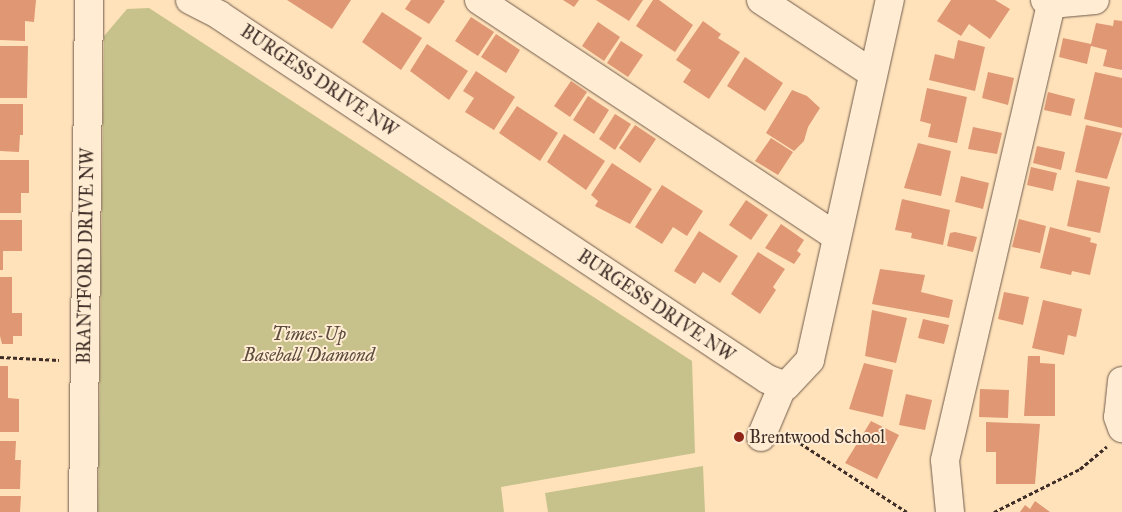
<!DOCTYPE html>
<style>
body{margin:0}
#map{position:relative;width:1122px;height:512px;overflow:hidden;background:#ffe2ba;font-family:"IM FELL Great Primer",serif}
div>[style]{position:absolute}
.green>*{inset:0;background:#c7c18b}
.building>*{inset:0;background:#df9774}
.path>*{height:3px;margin-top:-1.5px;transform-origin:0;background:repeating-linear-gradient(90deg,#3f2e28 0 4px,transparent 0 6.5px)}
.roads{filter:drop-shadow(0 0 1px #6f5b4c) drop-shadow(0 0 1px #6f5b4c)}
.minor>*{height:28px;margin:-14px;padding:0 14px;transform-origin:14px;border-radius:14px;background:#ffecd2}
.dots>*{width:14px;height:14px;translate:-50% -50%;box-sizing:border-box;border:2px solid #ffecd2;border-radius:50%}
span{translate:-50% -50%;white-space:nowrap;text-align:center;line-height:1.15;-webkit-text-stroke:4px #ffecd2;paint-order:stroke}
.street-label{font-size:18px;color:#3f2e28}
.park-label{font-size:18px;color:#5a4b3c;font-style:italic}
.poi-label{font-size:18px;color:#3f2e28}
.left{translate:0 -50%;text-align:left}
</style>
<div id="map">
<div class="green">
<i style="clip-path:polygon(149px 8px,692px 361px,695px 453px,501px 487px,504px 512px,98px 512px,104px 36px,127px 9px)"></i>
<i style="clip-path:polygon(703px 466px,705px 512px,548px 512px,545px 493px)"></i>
</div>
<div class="building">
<i style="clip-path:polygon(0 0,36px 0,34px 22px,25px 21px,25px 41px,0 40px)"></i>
<i style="clip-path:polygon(287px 0,351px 0,332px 29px)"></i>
<i style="clip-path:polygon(411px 0,443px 0,445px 1px,429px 24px,405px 9px)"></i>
<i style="clip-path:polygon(563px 0,579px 0,574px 7px)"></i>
<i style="clip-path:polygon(596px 0,643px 0,629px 21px)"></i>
<i style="clip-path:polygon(653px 0,659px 0,693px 25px,675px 52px,636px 26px)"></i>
<i style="clip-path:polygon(951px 0,995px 0,1010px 9px,990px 39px,969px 24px,961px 36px,937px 21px)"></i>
<i style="clip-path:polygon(382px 12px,422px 38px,401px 70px,362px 42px)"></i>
<i style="clip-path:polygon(471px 17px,494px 32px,478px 56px,455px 41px)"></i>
<i style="clip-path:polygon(1114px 20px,1122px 21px,1122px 70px,1103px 66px,1107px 50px,1091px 46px,1087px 64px,1059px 57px,1063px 38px,1091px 44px,1096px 23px,1113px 26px)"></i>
<i style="clip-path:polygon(703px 21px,721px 34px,718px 38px,740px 52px,709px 99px,683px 82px,691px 70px,676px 60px)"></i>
<i style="clip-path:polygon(598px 22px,620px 37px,604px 61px,582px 46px)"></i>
<i style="clip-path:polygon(496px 34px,520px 50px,506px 73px,481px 57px)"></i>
<i style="clip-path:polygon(958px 40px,985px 47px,975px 91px,929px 80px,935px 54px,954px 59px)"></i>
<i style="clip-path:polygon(621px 41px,643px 55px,628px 77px,607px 63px)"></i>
<i style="clip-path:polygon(427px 44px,468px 71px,449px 100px,410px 71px)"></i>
<i style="clip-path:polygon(0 46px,28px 46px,27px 98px,0 98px)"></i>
<i style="clip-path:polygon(745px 57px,783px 83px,765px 111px,727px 86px)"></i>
<i style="clip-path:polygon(476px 71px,515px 97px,494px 130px,465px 112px,474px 98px,463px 91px)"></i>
<i style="clip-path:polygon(988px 72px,1014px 78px,1008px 105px,982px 98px)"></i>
<i style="clip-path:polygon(1095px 72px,1122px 78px,1122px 128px,1084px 119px)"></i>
<i style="clip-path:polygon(571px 81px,587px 92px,570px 117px,554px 106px)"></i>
<i style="clip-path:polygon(927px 88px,967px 97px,957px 143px,928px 137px,931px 124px,920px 121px)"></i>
<i style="clip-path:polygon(792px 90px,807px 96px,820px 108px,808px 127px,804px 141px,794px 151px,766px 133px)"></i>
<i style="clip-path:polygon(1048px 92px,1075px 99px,1071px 116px,1044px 110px)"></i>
<i style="clip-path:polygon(588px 96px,609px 110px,594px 134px,573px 120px)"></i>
<i style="clip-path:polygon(0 104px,23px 104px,23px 135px,20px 135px,19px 152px,0 151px)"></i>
<i style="clip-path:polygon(517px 106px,558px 133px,540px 161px,499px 133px)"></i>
<i style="clip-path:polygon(615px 114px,631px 124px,615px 150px,599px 139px)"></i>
<i style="clip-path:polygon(635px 125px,656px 139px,640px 163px,619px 148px)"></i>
<i style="clip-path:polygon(1086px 125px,1122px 133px,1107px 179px,1075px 172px)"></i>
<i style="clip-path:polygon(973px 127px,1002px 133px,997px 154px,968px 149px)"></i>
<i style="clip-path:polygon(564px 134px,605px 161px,586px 190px,547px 162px)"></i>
<i style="clip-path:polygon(771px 138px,793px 152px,778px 175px,755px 161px)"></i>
<i style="clip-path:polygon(918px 143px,951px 151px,941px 196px,904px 188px)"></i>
<i style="clip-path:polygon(1037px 146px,1065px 152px,1061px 170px,1033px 163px)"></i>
<i style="clip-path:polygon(0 160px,29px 160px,29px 193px,21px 193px,21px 213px,0 213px)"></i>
<i style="clip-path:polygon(612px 163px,652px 189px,630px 224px,595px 206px,598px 201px,591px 195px)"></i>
<i style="clip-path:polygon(1031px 167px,1057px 173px,1053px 191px,1027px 185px)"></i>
<i style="clip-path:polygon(961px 176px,989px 183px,983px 209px,955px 202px)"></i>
<i style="clip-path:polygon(1077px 180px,1110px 187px,1100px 233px,1067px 226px)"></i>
<i style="clip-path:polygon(662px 185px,703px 211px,687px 236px,673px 227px,662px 244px,635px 227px)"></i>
<i style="clip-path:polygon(902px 199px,950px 210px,943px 245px,911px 238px,912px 233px,895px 230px)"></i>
<i style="clip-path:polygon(746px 200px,768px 215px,751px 240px,729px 225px)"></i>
<i style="clip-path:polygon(1019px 219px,1046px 226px,1040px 253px,1012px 247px)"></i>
<i style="clip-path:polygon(0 220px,22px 220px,22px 251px,3px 251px,3px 270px,0 270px)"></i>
<i style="clip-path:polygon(781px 224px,804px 240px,797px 251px,801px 254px,794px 264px,765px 248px)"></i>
<i style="clip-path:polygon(1050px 227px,1091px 238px,1090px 242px,1097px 244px,1090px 275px,1072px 271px,1071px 275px,1040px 268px)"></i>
<i style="clip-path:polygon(699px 231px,738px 256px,720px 283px,703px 272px,695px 284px,674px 271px)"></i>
<i style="clip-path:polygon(955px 232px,977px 237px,973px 252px,947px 246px,950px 233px)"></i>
<i style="clip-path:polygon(758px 252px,785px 269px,773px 287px,776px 290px,760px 314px,731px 294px)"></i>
<i style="clip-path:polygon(880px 269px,925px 275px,921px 292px,953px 300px,949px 318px,872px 304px)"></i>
<i style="clip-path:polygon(0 277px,12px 277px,12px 313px,22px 313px,22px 336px,13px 336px,13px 344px,2px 344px,0 336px)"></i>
<i style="clip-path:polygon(1004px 292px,1029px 297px,1023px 325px,998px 319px)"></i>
<i style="clip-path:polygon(1043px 300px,1082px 309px,1076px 337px,1068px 335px,1064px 355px,1032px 348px)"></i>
<i style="clip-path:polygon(872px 310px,907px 318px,896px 363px,865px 356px)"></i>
<i style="clip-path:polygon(923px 319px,949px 325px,944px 344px,918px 338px)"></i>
<i style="clip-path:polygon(1028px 356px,1040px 356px,1040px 363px,1055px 364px,1055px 416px,1024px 416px)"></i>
<i style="clip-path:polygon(864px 363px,893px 370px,883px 417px,849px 409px)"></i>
<i style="clip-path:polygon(0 366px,8px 366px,8px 398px,19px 399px,19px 432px,0 432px)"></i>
<i style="clip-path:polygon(980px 389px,1009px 390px,1008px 418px,979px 417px)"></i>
<i style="clip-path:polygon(906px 394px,932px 400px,925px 430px,899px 425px)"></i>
<i style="clip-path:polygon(871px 421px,899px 435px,877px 479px,845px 463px)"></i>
<i style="clip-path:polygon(986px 422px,1040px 424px,1035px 484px,996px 484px,996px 452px,986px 452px)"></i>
<i style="clip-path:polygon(0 441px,16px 441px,15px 460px,21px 460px,20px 489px,0 489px)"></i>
<i style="clip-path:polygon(0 496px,21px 496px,20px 512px,0 512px)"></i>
<i style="clip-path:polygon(1035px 501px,1050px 512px,1020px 512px,1025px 505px,1030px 509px)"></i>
</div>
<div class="path">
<i style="left:0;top:357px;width:59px;rotate:2.9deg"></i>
<i style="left:789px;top:436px;width:140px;rotate:32.8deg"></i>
<i style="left:994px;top:512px;width:96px;rotate:-26.6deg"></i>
<i style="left:1080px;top:469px;width:35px;rotate:-40deg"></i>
</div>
<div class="roads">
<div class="minor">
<i style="left:190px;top:0;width:33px;rotate:27deg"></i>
<i style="left:219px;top:15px;width:658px;rotate:33.59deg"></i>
<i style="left:767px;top:379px;width:20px;rotate:20deg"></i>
<i style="left:786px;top:386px;width:35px;rotate:-47deg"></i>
<i style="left:810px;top:360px;width:369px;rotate:-77.5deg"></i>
<i style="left:479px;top:0;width:428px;rotate:33.5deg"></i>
<i style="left:761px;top:0;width:133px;rotate:33.3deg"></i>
<i style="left:1045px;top:0;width:7px;rotate:34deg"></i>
<i style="left:1051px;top:4px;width:44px;rotate:-5.2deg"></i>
<i style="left:1122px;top:381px;width:36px;rotate:96deg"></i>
<i style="left:1118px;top:417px;width:12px;rotate:70deg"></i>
<i style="left:761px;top:437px;width:56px;rotate:-67.1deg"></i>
<i style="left:83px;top:512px;width:512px;rotate:-89.33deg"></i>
<i style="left:950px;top:512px;width:52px;rotate:-95.5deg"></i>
<i style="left:945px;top:460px;width:468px;rotate:-76.9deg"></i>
</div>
</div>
<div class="dots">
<i style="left:739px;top:437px;background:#8f2418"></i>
</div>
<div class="street-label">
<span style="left:319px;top:81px;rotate:34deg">BURGESS DRIVE NW</span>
<span style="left:86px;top:256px;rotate:-89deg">BRANTFORD DRIVE NW</span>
<span style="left:656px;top:306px;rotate:34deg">BURGESS DRIVE NW</span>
</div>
<div class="park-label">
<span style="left:309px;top:345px">Times-Up<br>Baseball Diamond</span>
</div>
<div class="poi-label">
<span class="left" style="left:749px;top:437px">Brentwood School</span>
</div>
</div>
